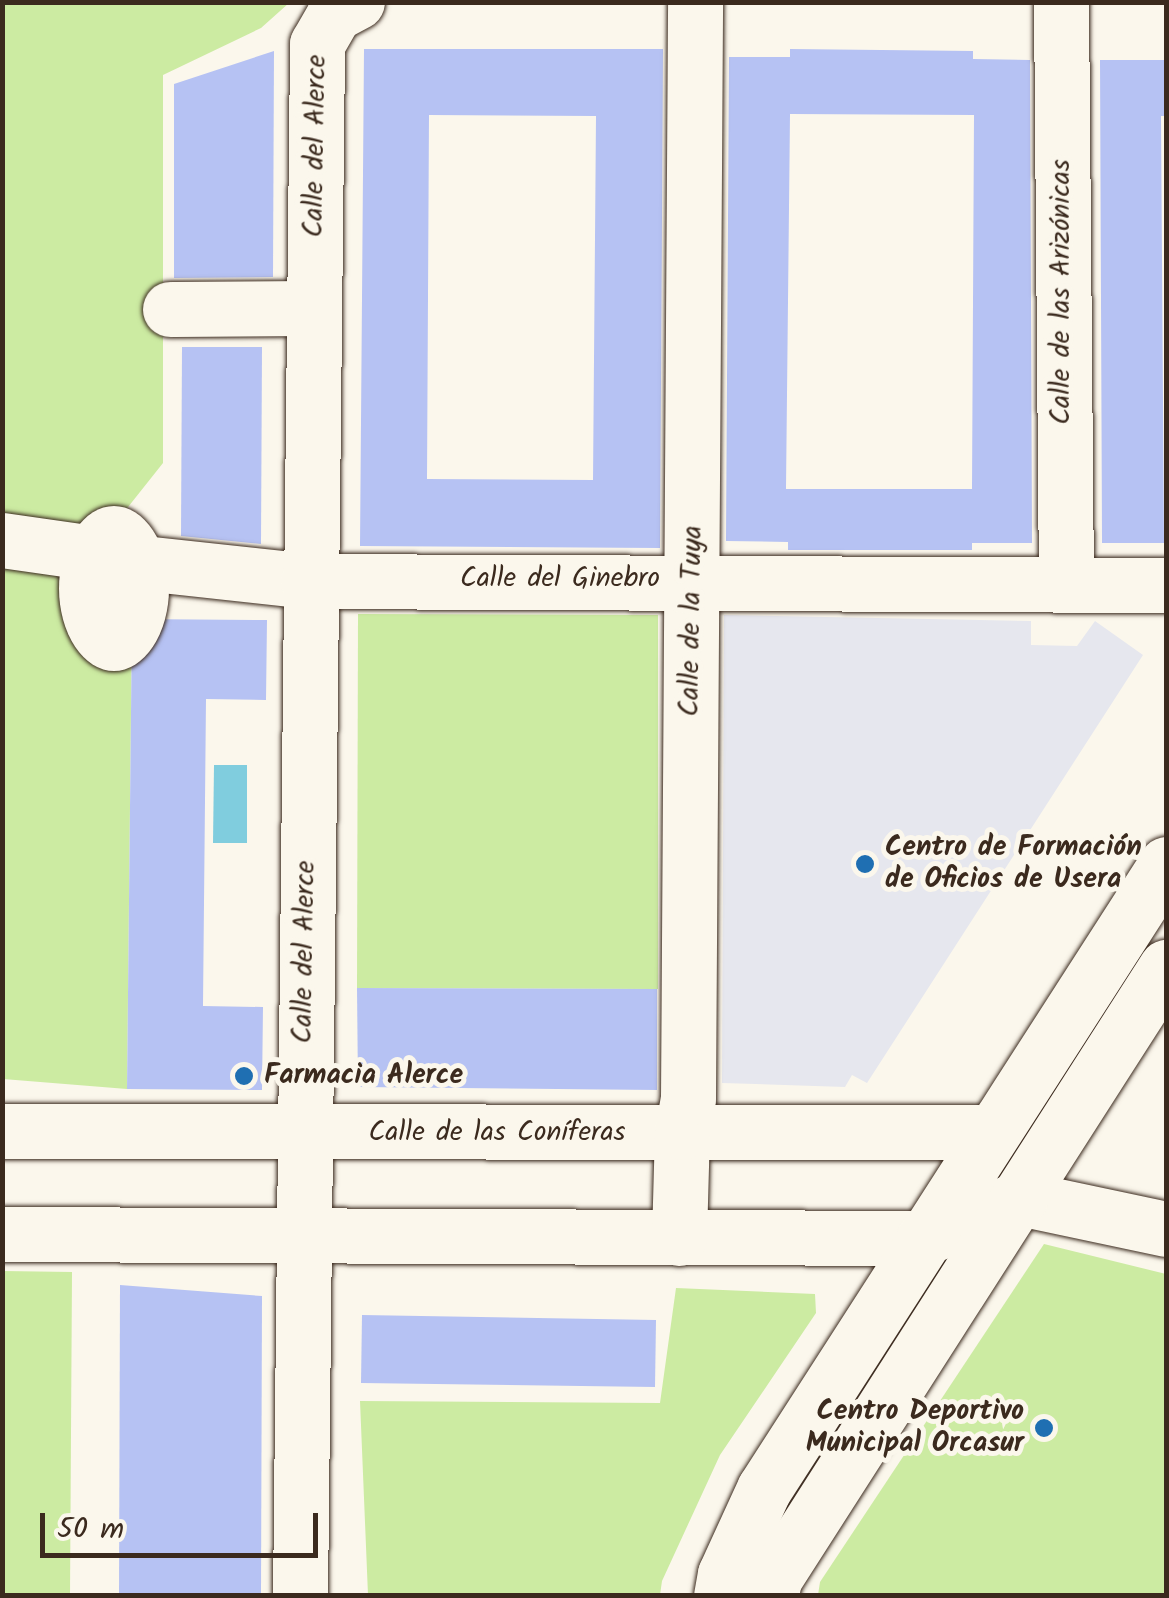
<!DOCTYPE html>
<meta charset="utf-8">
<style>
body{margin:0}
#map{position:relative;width:1169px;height:1598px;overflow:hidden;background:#fbf7ec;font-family:Kalam,sans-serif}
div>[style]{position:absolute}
.built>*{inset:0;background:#e6e7ee}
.green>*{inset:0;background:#cceba2}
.water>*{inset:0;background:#80cdde}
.building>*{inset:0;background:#b6c2f3}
.roads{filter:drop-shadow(0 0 2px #3b2a1e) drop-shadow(0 0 2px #3b2a1e)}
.minor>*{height:55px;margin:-27.5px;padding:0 27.5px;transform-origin:27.5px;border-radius:27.5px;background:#fbf7ec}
.minor>.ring{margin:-27.5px;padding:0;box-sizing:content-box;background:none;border:55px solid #fbf7ec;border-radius:50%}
.dots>*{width:28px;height:28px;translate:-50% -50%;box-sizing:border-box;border:5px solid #fbf7ec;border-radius:50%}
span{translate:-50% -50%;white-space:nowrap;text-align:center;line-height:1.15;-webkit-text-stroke:10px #fbf7ec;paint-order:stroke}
.street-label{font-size:28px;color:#3b2a1e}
.poi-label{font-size:28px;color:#3b2a1e;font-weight:700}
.left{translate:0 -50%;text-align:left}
.right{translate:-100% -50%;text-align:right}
.frame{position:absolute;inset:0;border:5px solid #3b2a1e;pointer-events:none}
.scale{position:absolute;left:40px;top:1513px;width:278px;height:45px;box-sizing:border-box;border:5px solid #3b2a1e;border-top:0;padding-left:12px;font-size:30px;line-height:35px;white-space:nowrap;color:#3b2a1e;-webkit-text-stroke:8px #fbf7ec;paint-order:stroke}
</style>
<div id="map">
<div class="built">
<i style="clip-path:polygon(724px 615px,1031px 621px,1031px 645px,1077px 646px,1095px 621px,1143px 655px,867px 1083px,852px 1075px,845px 1087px,722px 1083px)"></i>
</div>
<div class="green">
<i style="clip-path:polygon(2px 3px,289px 3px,261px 28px,163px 75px,163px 463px,109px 531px,132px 619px,127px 1089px,3px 1079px)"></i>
<i style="clip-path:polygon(358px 614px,658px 615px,658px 989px,357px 988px)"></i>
<i style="clip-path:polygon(1044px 1244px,1166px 1274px,1166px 1595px,818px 1595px,820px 1582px)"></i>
<i style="clip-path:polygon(3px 1271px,72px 1272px,70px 1595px,3px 1595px)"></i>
<i style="clip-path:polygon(676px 1288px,815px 1294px,816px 1313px,720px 1455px,662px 1581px,660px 1595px,368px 1595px,360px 1401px,660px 1403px)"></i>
</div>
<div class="water">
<i style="clip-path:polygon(214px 765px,247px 765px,247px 843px,213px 843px)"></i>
</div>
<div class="building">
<i style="clip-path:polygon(evenodd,364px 49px,663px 49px,660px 548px,360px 546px,364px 49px,429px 115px,596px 116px,593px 480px,427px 479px,429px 115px)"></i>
<i style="clip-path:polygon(evenodd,790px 49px,973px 51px,973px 59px,1030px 60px,1032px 543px,972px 543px,972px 550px,788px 550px,788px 542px,726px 541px,729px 57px,790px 57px,790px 49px,790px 114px,974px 115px,972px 489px,786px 489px,790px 114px)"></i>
<i style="clip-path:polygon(274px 51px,273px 277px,174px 278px,174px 84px)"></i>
<i style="clip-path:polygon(1100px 60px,1166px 60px,1166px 116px,1161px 116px,1164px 543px,1102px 543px)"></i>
<i style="clip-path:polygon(182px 347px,262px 347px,261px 544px,181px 536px)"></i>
<i style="clip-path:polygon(132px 619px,267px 620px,266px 700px,206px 699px,203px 1006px,263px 1007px,262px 1090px,127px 1089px)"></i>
<i style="clip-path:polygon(357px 988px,657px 989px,657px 1090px,358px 1087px)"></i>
<i style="clip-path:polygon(120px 1285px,262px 1296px,261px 1596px,119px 1596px)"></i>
<i style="clip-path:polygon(362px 1315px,656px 1320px,655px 1387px,361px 1383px)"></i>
</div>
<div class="roads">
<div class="minor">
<i style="left:1061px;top:2px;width:580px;rotate:89.51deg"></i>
<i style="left:170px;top:309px;width:143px;rotate:-0.4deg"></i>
<i class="ring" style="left:86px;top:533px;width:-7px;height:-7px"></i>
<i style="left:2px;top:540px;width:85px;rotate:8.1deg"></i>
<i style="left:134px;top:562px;width:175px;rotate:6.2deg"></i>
<i style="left:308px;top:581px;width:858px;rotate:0.27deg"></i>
<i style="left:2px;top:1131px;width:990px;rotate:0.06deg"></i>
<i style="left:1020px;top:1198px;width:149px;rotate:12deg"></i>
<i style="left:2px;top:1234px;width:922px;rotate:0.25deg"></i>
<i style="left:924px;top:1238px;width:104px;rotate:-22.6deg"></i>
<i style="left:679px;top:1238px;width:106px;rotate:-88.4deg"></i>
<i style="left:682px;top:1132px;width:35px;rotate:-80deg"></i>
<i style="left:688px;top:1098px;width:1096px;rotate:-89.63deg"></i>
<i style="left:300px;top:1596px;width:1552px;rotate:-89.37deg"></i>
<i style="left:317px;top:44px;width:34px;rotate:-60deg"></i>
<i style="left:334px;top:14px;width:26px;rotate:-28deg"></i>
<i style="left:721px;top:1596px;width:22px;rotate:-80deg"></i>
<i style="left:725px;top:1574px;width:94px;rotate:-65.4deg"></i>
<i style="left:764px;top:1489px;width:743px;rotate:-57.25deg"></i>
<i style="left:771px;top:1596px;width:17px;rotate:-80deg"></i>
<i style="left:774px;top:1579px;width:727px;rotate:-57.36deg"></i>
</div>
</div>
<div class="dots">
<i style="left:865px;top:864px;background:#1f6fb2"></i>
<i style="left:244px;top:1076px;background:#1f6fb2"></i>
<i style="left:1044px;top:1428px;background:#1f6fb2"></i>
</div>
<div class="street-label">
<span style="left:316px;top:146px;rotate:-89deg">Calle del Alerce</span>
<span style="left:1062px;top:292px;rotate:-90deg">Calle de las Arizónicas</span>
<span style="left:560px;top:579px">Calle del Ginebro</span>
<span style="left:692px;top:621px;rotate:-89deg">Calle de la Tuya</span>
<span style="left:305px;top:952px;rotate:-89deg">Calle del Alerce</span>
<span style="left:497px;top:1133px">Calle de las Coníferas</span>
</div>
<div class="poi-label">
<span class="left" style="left:885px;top:864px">Centro de Formación<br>de Oficios de Usera</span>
<span class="left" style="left:264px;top:1076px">Farmacia Alerce</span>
<span class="right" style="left:1024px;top:1428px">Centro Deportivo<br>Municipal Orcasur</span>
</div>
<div class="frame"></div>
<div class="scale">50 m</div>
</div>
